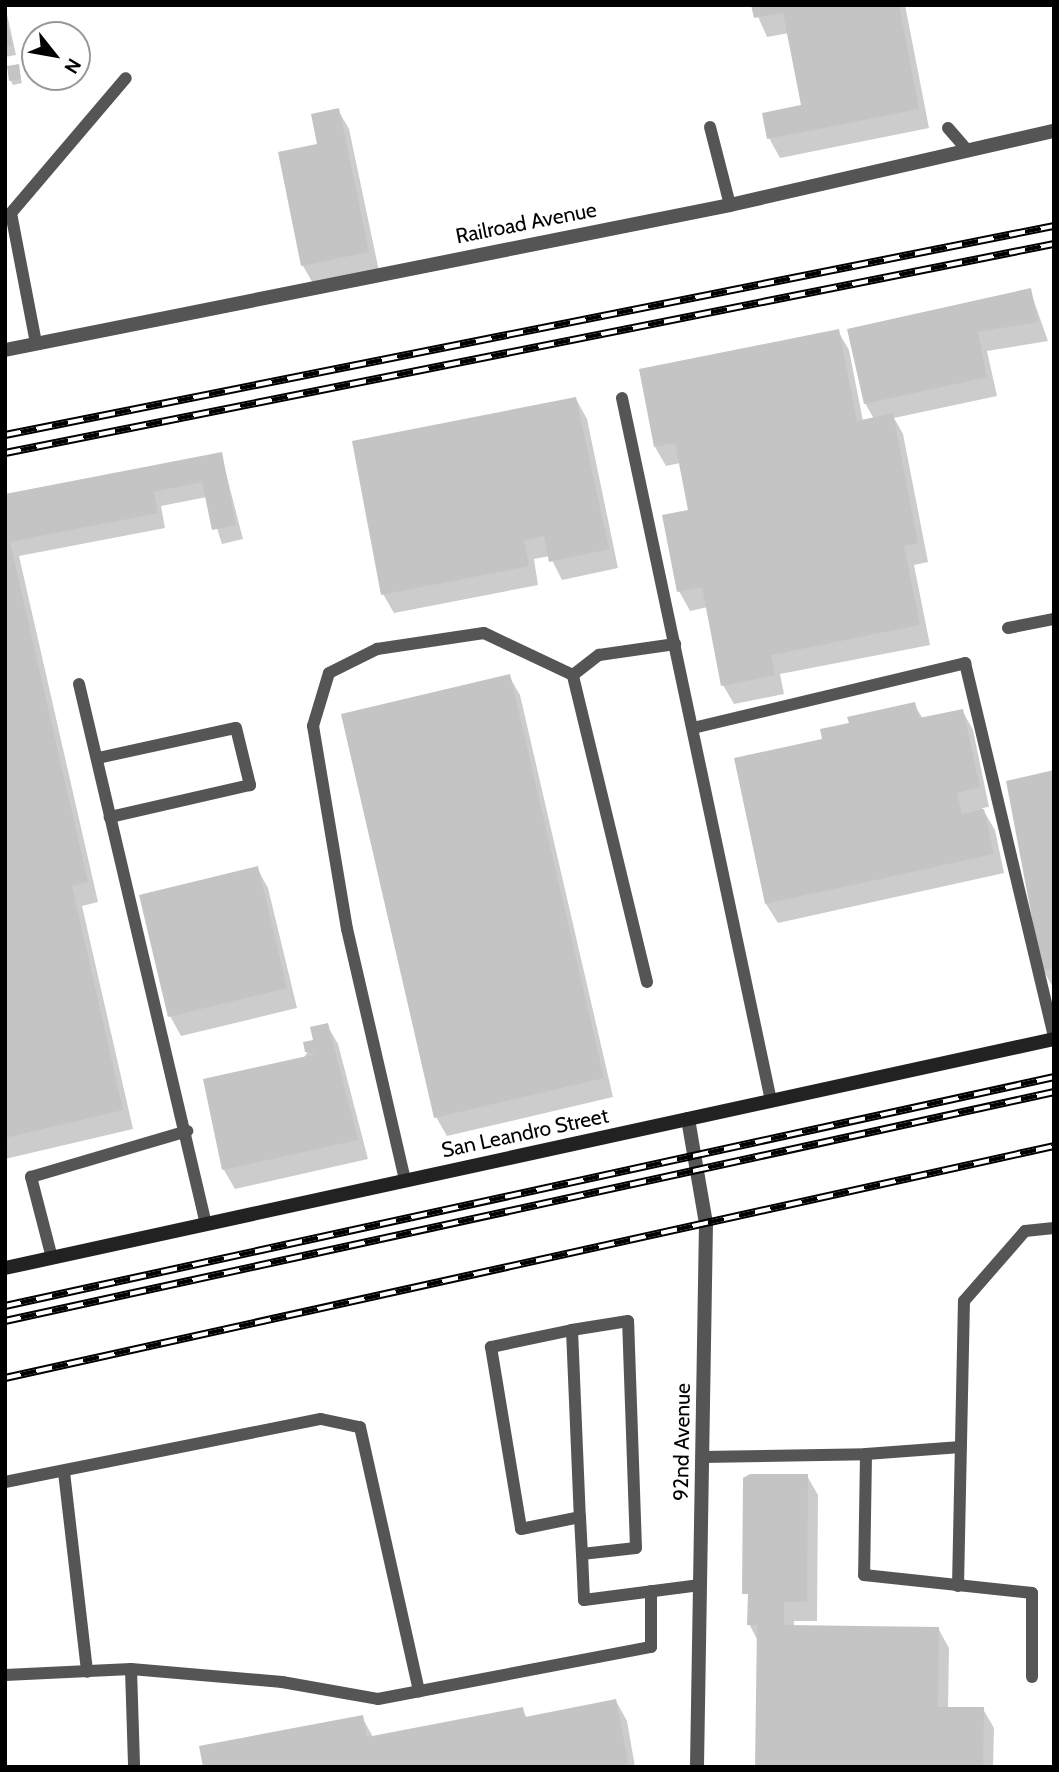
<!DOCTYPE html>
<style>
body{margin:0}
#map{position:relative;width:1059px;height:1772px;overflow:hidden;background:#fff;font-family:Cabin,sans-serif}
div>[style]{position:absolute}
.shadow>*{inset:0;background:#0003}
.building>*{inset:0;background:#c4c4c4}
.service>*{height:12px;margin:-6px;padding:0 6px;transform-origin:6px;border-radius:6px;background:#555}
.minor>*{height:14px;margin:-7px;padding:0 7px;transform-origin:7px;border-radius:7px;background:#555}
.secondary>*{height:14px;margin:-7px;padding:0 7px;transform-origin:7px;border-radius:7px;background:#222}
.rail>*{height:8px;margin-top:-4px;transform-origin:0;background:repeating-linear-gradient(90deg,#fff 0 16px,#000 0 32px);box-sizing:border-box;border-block:2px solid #000}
span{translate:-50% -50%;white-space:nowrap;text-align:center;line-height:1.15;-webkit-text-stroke:5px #fff;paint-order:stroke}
.street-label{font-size:21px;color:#000}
.frame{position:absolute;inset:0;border:7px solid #000;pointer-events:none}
.north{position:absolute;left:21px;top:21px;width:70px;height:70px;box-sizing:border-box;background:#fff;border:2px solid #999;border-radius:50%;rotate:121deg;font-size:19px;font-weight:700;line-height:28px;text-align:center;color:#000}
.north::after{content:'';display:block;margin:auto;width:24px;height:32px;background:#000;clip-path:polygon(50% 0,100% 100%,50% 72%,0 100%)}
</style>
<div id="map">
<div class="shadow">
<i style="clip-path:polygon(5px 5px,16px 55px,5px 57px)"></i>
<i style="clip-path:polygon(753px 5px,905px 5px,929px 128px,780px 158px,769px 138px,804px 106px,789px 33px,767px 37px)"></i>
<i style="clip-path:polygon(18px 66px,22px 83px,13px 85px,11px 81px)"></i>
<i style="clip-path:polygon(338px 110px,349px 129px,379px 271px,314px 285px,303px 266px,280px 154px,319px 145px)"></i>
<i style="clip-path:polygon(1030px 290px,1048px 341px,987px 351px,997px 396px,894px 418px,903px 434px,928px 562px,914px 565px,930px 645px,780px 674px,784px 694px,734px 704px,723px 685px,708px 607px,690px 611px,679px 591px,690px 512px,680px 463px,666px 466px,655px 447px,838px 331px,849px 350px,863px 421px,874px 419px,865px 403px)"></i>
<i style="clip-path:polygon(576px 399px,587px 419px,618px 568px,562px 580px,550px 556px,534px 559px,538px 585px,394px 613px,383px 594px)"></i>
<i style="clip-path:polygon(221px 454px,243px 539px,222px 544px,207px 497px,161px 506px,165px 528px,19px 556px,98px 902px,82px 906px,133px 1129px,5px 1159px,5px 496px)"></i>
<i style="clip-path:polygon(509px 676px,520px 695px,613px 1097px,447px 1136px,436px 1117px)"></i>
<i style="clip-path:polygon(914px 704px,923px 719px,962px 710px,973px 730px,989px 807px,982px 808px,995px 830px,1004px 873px,778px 923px,766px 904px,736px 760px,824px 741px)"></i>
<i style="clip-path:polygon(1054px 772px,1054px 989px,1043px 970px)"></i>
<i style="clip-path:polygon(257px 868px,268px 888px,297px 1008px,181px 1036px,170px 1016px)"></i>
<i style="clip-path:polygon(327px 1025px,338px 1044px,368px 1159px,235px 1189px,224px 1170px)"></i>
<i style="clip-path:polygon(807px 1476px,818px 1495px,817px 1621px,794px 1621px,794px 1627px,938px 1628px,949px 1648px,948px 1709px,983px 1709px,994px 1728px,993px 1767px,757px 1767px,758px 1641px,749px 1624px)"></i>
<i style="clip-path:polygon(616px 1701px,627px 1721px,635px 1767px,205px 1767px,362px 1717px,373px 1737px,522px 1709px,527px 1718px)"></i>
</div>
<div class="building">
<i style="clip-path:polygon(751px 5px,899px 5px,919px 109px,767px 139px,762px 113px,801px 105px,783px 13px,754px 18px)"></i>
<i style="clip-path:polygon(5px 15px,12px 45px,5px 46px)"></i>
<i style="clip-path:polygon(19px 64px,21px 79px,9px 81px,7px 66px)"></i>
<i style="clip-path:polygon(339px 108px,369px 252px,301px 266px,278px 152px,317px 144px,311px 114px)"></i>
<i style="clip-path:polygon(1031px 288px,1038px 322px,978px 332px,987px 377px,864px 404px,847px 329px)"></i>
<i style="clip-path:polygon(839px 329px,857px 421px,893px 413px,918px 543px,904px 546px,920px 625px,771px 655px,775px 675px,721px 686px,702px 587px,677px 592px,662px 515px,688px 510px,675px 443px,654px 447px,639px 369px)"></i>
<i style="clip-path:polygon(576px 397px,609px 549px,549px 562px,544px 536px,524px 540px,529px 566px,381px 595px,352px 441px)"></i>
<i style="clip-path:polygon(222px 452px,236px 525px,212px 530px,202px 482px,154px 492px,158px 513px,10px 542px,88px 882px,72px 886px,123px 1110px,5px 1138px,5px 494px)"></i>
<i style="clip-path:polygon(510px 674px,604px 1078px,434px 1118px,341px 714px)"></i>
<i style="clip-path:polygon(915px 702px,919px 718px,963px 709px,980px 787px,957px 793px,962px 814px,984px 809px,994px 854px,765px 904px,734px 758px,822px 739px,820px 729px,849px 723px,847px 717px)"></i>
<i style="clip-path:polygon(1054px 770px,1054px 968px,1042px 971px,1006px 781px)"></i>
<i style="clip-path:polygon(258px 866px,287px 988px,168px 1017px,139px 895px)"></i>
<i style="clip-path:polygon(328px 1023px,358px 1140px,222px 1170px,203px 1079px,316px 1054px,305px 1052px,303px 1042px,313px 1040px,310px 1027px)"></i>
<i style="clip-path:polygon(750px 1474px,808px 1474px,807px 1602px,784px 1602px,784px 1625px,939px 1627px,938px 1707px,984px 1707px,983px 1767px,755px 1767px,757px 1625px,747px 1625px,748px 1594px,742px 1594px,743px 1478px)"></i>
<i style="clip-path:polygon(616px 1699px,629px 1767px,203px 1767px,199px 1746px,363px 1715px,367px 1737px,523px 1707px,525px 1717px)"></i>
</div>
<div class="service">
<i style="left:710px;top:127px;width:81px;rotate:75.6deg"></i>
<i style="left:948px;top:128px;width:28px;rotate:49deg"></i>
<i style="left:36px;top:343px;width:132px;rotate:-100.9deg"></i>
<i style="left:11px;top:213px;width:177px;rotate:-49.6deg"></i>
<i style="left:622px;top:398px;width:719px;rotate:78.03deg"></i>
<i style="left:1008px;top:628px;width:47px;rotate:-11.1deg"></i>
<i style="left:79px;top:684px;width:555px;rotate:76.77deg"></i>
<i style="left:693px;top:728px;width:280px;rotate:-13.4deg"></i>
<i style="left:965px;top:663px;width:385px;rotate:76.6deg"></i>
<i style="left:98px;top:758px;width:141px;rotate:-12.3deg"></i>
<i style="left:236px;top:728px;width:59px;rotate:76.2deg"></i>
<i style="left:250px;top:785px;width:144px;rotate:167.1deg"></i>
<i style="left:647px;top:982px;width:316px;rotate:-103.6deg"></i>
<i style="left:573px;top:675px;width:33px;rotate:-38deg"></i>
<i style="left:599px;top:655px;width:77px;rotate:-8.2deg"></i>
<i style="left:405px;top:1180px;width:258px;rotate:-103deg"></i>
<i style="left:347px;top:929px;width:206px;rotate:-99.5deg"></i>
<i style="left:313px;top:726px;width:55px;rotate:-73.2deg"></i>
<i style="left:329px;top:673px;width:54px;rotate:-26.6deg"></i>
<i style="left:377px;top:649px;width:108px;rotate:-8.5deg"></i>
<i style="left:484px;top:633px;width:98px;rotate:25.3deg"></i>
<i style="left:52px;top:1258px;width:84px;rotate:-104.5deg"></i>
<i style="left:31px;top:1177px;width:163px;rotate:-16.4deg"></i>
<i style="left:572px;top:1330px;width:83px;rotate:168.1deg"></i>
<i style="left:491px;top:1347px;width:184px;rotate:80.6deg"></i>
<i style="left:521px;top:1529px;width:60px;rotate:-11.5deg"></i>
<i style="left:866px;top:1454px;width:95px;rotate:-4.2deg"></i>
<i style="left:702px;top:1457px;width:164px;rotate:-1deg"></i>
<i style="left:866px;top:1454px;width:121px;rotate:90.9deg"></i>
<i style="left:864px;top:1575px;width:169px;rotate:6.1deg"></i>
<i style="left:1032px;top:1593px;width:84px;rotate:90deg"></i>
<i style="left:64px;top:1472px;width:201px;rotate:83.4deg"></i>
<i style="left:5px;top:1482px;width:322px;rotate:-11.3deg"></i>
<i style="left:321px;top:1419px;width:40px;rotate:12deg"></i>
<i style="left:360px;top:1427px;width:271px;rotate:77.4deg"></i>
<i style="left:582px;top:1554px;width:54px;rotate:-6.3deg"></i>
<i style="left:636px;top:1548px;width:227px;rotate:-92deg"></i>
<i style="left:628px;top:1321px;width:57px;rotate:170.9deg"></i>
<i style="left:572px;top:1330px;width:187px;rotate:87.6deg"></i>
<i style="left:580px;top:1517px;width:37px;rotate:87deg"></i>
<i style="left:582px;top:1554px;width:46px;rotate:87.5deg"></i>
<i style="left:584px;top:1600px;width:117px;rotate:-7.4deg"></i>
<i style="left:958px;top:1586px;width:285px;rotate:-88.8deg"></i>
<i style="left:964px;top:1301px;width:93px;rotate:-48.9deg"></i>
<i style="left:1025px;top:1231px;width:29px;rotate:-6deg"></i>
<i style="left:131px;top:1669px;width:98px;rotate:88.2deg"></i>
<i style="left:5px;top:1675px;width:126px;rotate:-2.7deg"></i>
<i style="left:131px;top:1669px;width:152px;rotate:4.9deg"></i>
<i style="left:282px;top:1682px;width:97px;rotate:10deg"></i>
<i style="left:378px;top:1699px;width:278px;rotate:-10.8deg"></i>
<i style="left:651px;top:1647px;width:56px;rotate:-90deg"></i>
</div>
<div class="minor">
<i style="left:5px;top:350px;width:739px;rotate:-11.31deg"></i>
<i style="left:730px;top:205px;width:332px;rotate:-12.9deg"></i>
<i style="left:688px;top:1119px;width:106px;rotate:80.2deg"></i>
<i style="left:706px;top:1223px;width:544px;rotate:90.95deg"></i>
</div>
<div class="secondary">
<i style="left:5px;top:1268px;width:1074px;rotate:-12.31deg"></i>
</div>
<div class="rail">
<i style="left:5px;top:435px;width:1070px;rotate:-11.27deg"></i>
<i style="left:5px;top:453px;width:1070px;rotate:-11.27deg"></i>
<i style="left:5px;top:1306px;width:1074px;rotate:-12.31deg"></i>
<i style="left:5px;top:1321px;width:1074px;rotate:-12.31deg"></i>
<i style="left:5px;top:1378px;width:1074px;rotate:-12.47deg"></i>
</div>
<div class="street-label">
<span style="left:526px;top:223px;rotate:-11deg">Railroad Avenue</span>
<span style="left:525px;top:1133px;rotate:-12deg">San Leandro Street</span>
<span style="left:682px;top:1442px;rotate:-89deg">92nd Avenue</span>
</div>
<div class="frame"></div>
<div class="north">N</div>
</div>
